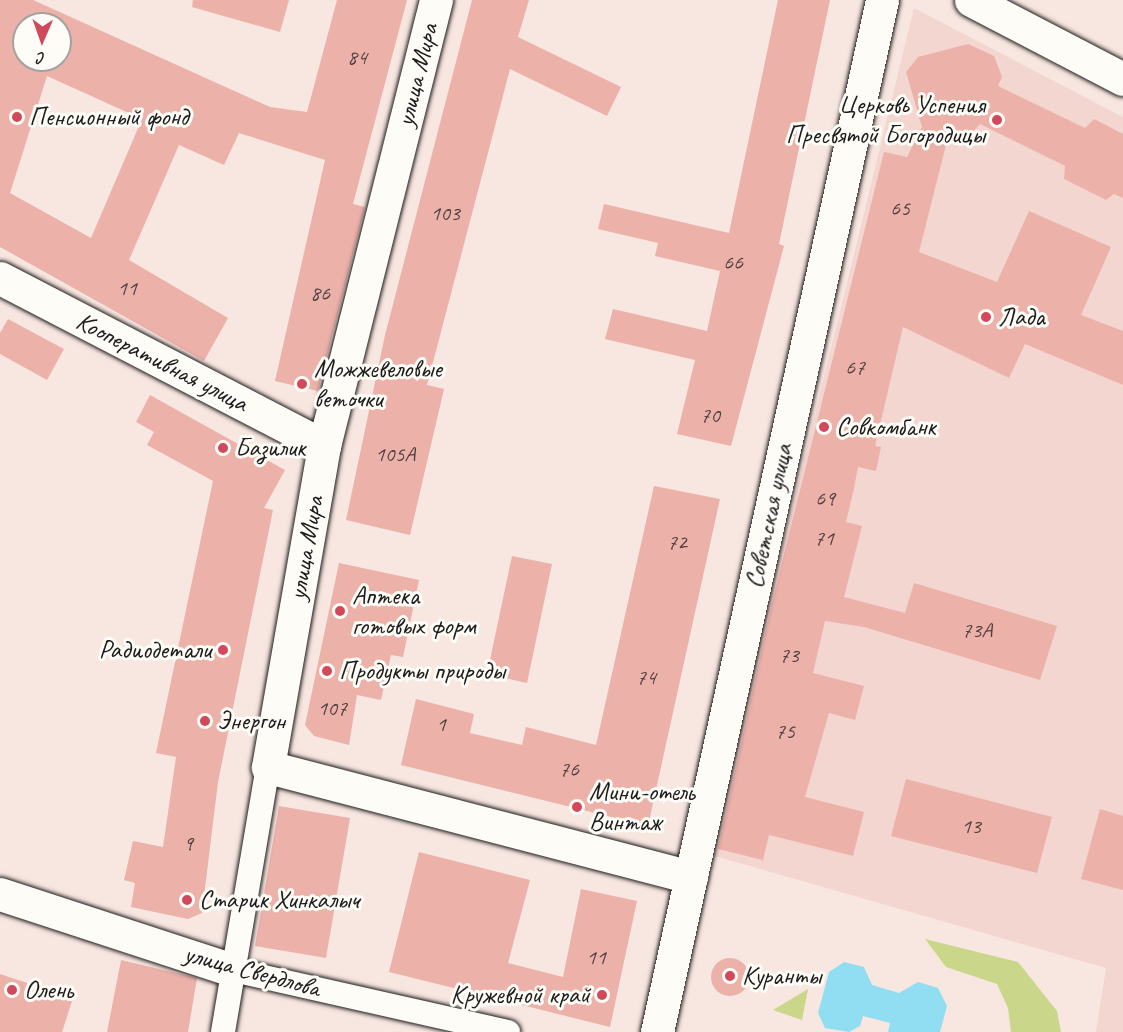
<!DOCTYPE html>
<meta charset="utf-8">
<style>
body{margin:0}
#map{position:relative;width:1123px;height:1032px;overflow:hidden;background:#f8e6e0;font-family:Caveat,sans-serif}
div>[style]{position:absolute}
.built>*{inset:0;background:#f4d6d0}
.green>*{inset:0;background:#cad78b}
.water>*{inset:0;background:#91ddf1}
.building>*{inset:0;background:#ecb1a9}
.round{border-radius:50%}
.roads{filter:drop-shadow(0 0 2px #1c1c1c) drop-shadow(0 0 2px #1c1c1c)}
.pedestrian>*{height:24px;margin:-12px;padding:0 12px;transform-origin:12px;border-radius:12px;background:#fdfcf7}
.minor>*{height:33px;margin:-16.5px;padding:0 16.5px;transform-origin:16.5px;border-radius:16.5px;background:#fdfcf7}
.tertiary>*{height:33px;margin:-16.5px;padding:0 16.5px;transform-origin:16.5px;border-radius:16.5px;background:#fdfcf7}
.secondary>*{height:33px;margin:-16.5px;padding:0 16.5px;transform-origin:16.5px;border-radius:16.5px;background:#fdfcf7}
.dots>*{width:16px;height:16px;translate:-50% -50%;box-sizing:border-box;border:3px solid #fdfcf7;border-radius:50%}
span{translate:-50% -50%;white-space:nowrap;text-align:center;line-height:1.15;-webkit-text-stroke:6px #fdfcf7;paint-order:stroke}
.number-label{font-size:22px;color:#50413f}
.number-label span{-webkit-text-stroke-width:0}
.street-label{font-size:26px;color:#1c1c1c}
.poi-label{font-size:26px;color:#1c1c1c}
.right{translate:-100% -50%;text-align:right}
.left{translate:0 -50%;text-align:left}
.north{position:absolute;left:12px;top:12px;width:60px;height:60px;box-sizing:border-box;background:#fdfcf7;border:2px solid #a3a29f;border-radius:50%;rotate:182deg;font-size:16px;font-weight:700;line-height:24px;text-align:center;color:#1c1c1c}
.north::after{content:'';display:block;margin:auto;width:21px;height:27px;background:#d1495b;clip-path:polygon(50% 0,100% 100%,50% 72%,0 100%)}
</style>
<div id="map">
<div class="built">
<i style="clip-path:polygon(914px 8px,1123px 117px,1123px 1032px,1096px 1032px,1106px 968px,708px 854px)"></i>
</div>
<div class="green">
<i style="clip-path:polygon(925px 939px,1018px 962px,1057px 1011px,1061px 1032px,1011px 1032px,1008px 1008px,997px 984px,946px 967px)"></i>
<i style="clip-path:polygon(808px 989px,802px 1020px,773px 1010px)"></i>
</div>
<div class="water">
<i style="clip-path:polygon(844px 962px,864px 967px,872px 985px,899px 993px,918px 982px,938px 988px,947px 1006px,940px 1032px,888px 1032px,890px 1023px,863px 1016px,860px 1026px,849px 1032px,825px 1028px,818px 1013px,829px 972px)"></i>
</div>
<div class="building">
<i style="clip-path:polygon(evenodd,0 0,33px 0,270px 107px,307px 112px,337px 0,407px 0,353px 204px,365px 207px,318px 391px,275px 381px,325px 160px,239px 133px,224px 165px,179px 145px,129px 260px,228px 318px,204px 361px,0 247px,0 0,24px 24px,60px 24px,60px 60px,24px 60px,24px 24px,0 0,47px 76px,142px 119px,91px 238px,10px 193px,47px 76px)"></i>
<i style="clip-path:polygon(193px 0,289px 0,280px 32px,192px 7px)"></i>
<i style="clip-path:polygon(472px 0,529px 0,518px 37px,621px 87px,607px 116px,510px 69px,427px 385px,444px 389px,410px 535px,346px 520px,385px 335px)"></i>
<i style="clip-path:polygon(778px 0,830px 0,779px 244px,784px 246px,731px 446px,677px 434px,695px 360px,605px 339px,613px 309px,707px 331px,720px 271px,655px 256px,658px 243px,598px 229px,604px 204px,729px 233px)"></i>
<i style="clip-path:polygon(968px 44px,994px 56px,1002px 77px,998px 86px,1085px 128px,1094px 119px,1123px 134px,1123px 198px,1114px 194px,1106px 200px,1064px 179px,1065px 166px,980px 124px,969px 136px,948px 137px,919px 252px,997px 282px,1029px 211px,1111px 247px,1081px 315px,1123px 331px,1123px 385px,1025px 344px,1009px 378px,903px 327px,875px 446px,881px 447px,876px 471px,858px 467px,854px 488px,846px 522px,862px 526px,844px 597px,905px 613px,914px 583px,1057px 626px,1040px 680px,864px 627px,825px 621px,813px 673px,864px 686px,855px 720px,829px 713px,805px 797px,864px 812px,853px 856px,769px 835px,763px 860px,718px 849px,771px 607px,884px 152px,907px 157px,922px 127px,906px 72px,918px 57px)"></i>
<i style="clip-path:polygon(8px 319px,64px 349px,47px 380px,0 354px,0 333px)"></i>
<i style="clip-path:polygon(150px 395px,285px 470px,264px 508px,273px 510px,218px 782px,202px 913px,188px 919px,131px 907px,135px 883px,124px 880px,133px 841px,163px 847px,176px 757px,156px 753px,213px 481px,147px 445px,154px 432px,136px 422px)"></i>
<i style="clip-path:polygon(654px 486px,720px 499px,648px 826px,401px 765px,416px 699px,474px 714px,470px 733px,522px 745px,526px 727px,596px 745px)"></i>
<i style="clip-path:polygon(512px 556px,552px 564px,527px 683px,487px 674px)"></i>
<i style="clip-path:polygon(339px 563px,419px 580px,403px 657px,391px 655px,381px 700px,357px 695px,349px 745px,314px 736px,305px 725px)"></i>
<i style="clip-path:polygon(906px 779px,1052px 817px,1037px 873px,891px 836px)"></i>
<i style="clip-path:polygon(279px 806px,350px 818px,326px 958px,255px 946px)"></i>
<i style="clip-path:polygon(1100px 809px,1123px 816px,1123px 890px,1081px 879px)"></i>
<i style="clip-path:polygon(419px 852px,530px 880px,508px 963px,563px 977px,581px 889px,637px 901px,610px 1027px,389px 972px)"></i>
<i class="round" style="left:711px;top:958px;width:38px;height:38px"></i>
<i style="clip-path:polygon(121px 960px,197px 978px,188px 1032px,107px 1032px)"></i>
<i style="clip-path:polygon(0 974px,73px 998px,62px 1032px,0 1032px)"></i>
</div>
<div class="roads">
<div class="pedestrian">
<i style="left:233px;top:970px;width:282px;rotate:12.7deg"></i>
<i style="left:223px;top:1032px;width:269px;rotate:-80.4deg"></i>
</div>
<div class="minor">
<i style="left:436px;top:0;width:460px;rotate:104.1deg"></i>
<i style="left:324px;top:446px;width:326px;rotate:99.9deg"></i>
<i style="left:268px;top:767px;width:437px;rotate:14.6deg"></i>
<i style="left:0;top:278px;width:365px;rotate:27.4deg"></i>
<i style="left:0;top:894px;width:245px;rotate:18.1deg"></i>
</div>
<div class="tertiary">
<i style="left:657px;top:1032px;width:1056px;rotate:-77.7deg"></i>
</div>
<div class="secondary">
<i style="left:971px;top:0;width:171px;rotate:27.5deg"></i>
</div>
</div>
<div class="dots">
<i style="left:17px;top:117px;background:#d1495b"></i>
<i style="left:997px;top:120px;background:#d1495b"></i>
<i style="left:986px;top:317px;background:#d1495b"></i>
<i style="left:302px;top:384px;background:#d1495b"></i>
<i style="left:824px;top:427px;background:#d1495b"></i>
<i style="left:223px;top:448px;background:#d1495b"></i>
<i style="left:340px;top:611px;background:#d1495b"></i>
<i style="left:223px;top:650px;background:#d1495b"></i>
<i style="left:327px;top:671px;background:#d1495b"></i>
<i style="left:205px;top:721px;background:#d1495b"></i>
<i style="left:577px;top:807px;background:#d1495b"></i>
<i style="left:187px;top:900px;background:#d1495b"></i>
<i style="left:730px;top:976px;background:#d1495b"></i>
<i style="left:12px;top:990px;background:#d1495b"></i>
<i style="left:602px;top:995px;background:#d1495b"></i>
</div>
<div class="number-label">
<span style="left:357px;top:58px">84</span>
<span style="left:900px;top:209px">65</span>
<span style="left:445px;top:214px">103</span>
<span style="left:733px;top:263px">66</span>
<span style="left:127px;top:289px">11</span>
<span style="left:320px;top:294px">86</span>
<span style="left:855px;top:368px">67</span>
<span style="left:710px;top:416px">70</span>
<span style="left:395px;top:455px">105А</span>
<span style="left:825px;top:499px">69</span>
<span style="left:824px;top:539px">71</span>
<span style="left:677px;top:543px">72</span>
<span style="left:977px;top:631px">73А</span>
<span style="left:789px;top:656px">73</span>
<span style="left:646px;top:678px">74</span>
<span style="left:332px;top:709px">107</span>
<span style="left:441px;top:725px">1</span>
<span style="left:785px;top:732px">75</span>
<span style="left:569px;top:770px">76</span>
<span style="left:971px;top:827px">13</span>
<span style="left:188px;top:844px">9</span>
<span style="left:596px;top:958px">11</span>
</div>
<div class="street-label">
<span style="left:417px;top:75px;rotate:-76deg">улица Мира</span>
<span style="left:162px;top:362px;rotate:27deg">Кооперативная улица</span>
<span style="left:769px;top:516px;rotate:-78deg">Советская улица</span>
<span style="left:306px;top:548px;rotate:-80deg">улица Мира</span>
<span style="left:252px;top:971px;rotate:15deg">улица Свердлова</span>
</div>
<div class="poi-label">
<span class="right" style="left:985px;top:120px">Церковь Успения<br>Пресвятой Богородицы</span>
<span class="left" style="left:29px;top:117px">Пенсионный фонд</span>
<span class="left" style="left:998px;top:317px">Лада</span>
<span class="left" style="left:314px;top:384px">Можжевеловые<br>веточки</span>
<span class="left" style="left:836px;top:427px">Совкомбанк</span>
<span class="left" style="left:235px;top:448px">Базилик</span>
<span class="left" style="left:352px;top:611px">Аптека<br>готовых форм</span>
<span class="right" style="left:211px;top:650px">Радиодетали</span>
<span class="left" style="left:339px;top:671px">Продукты природы</span>
<span class="left" style="left:217px;top:721px">Энергон</span>
<span class="left" style="left:589px;top:807px">Мини-отель<br>Винтаж</span>
<span class="left" style="left:199px;top:900px">Старик Хинкалыч</span>
<span class="left" style="left:742px;top:976px">Куранты</span>
<span class="left" style="left:24px;top:990px">Олень</span>
<span class="right" style="left:590px;top:995px">Кружевной край</span>
</div>
<div class="north">С</div>
</div>
